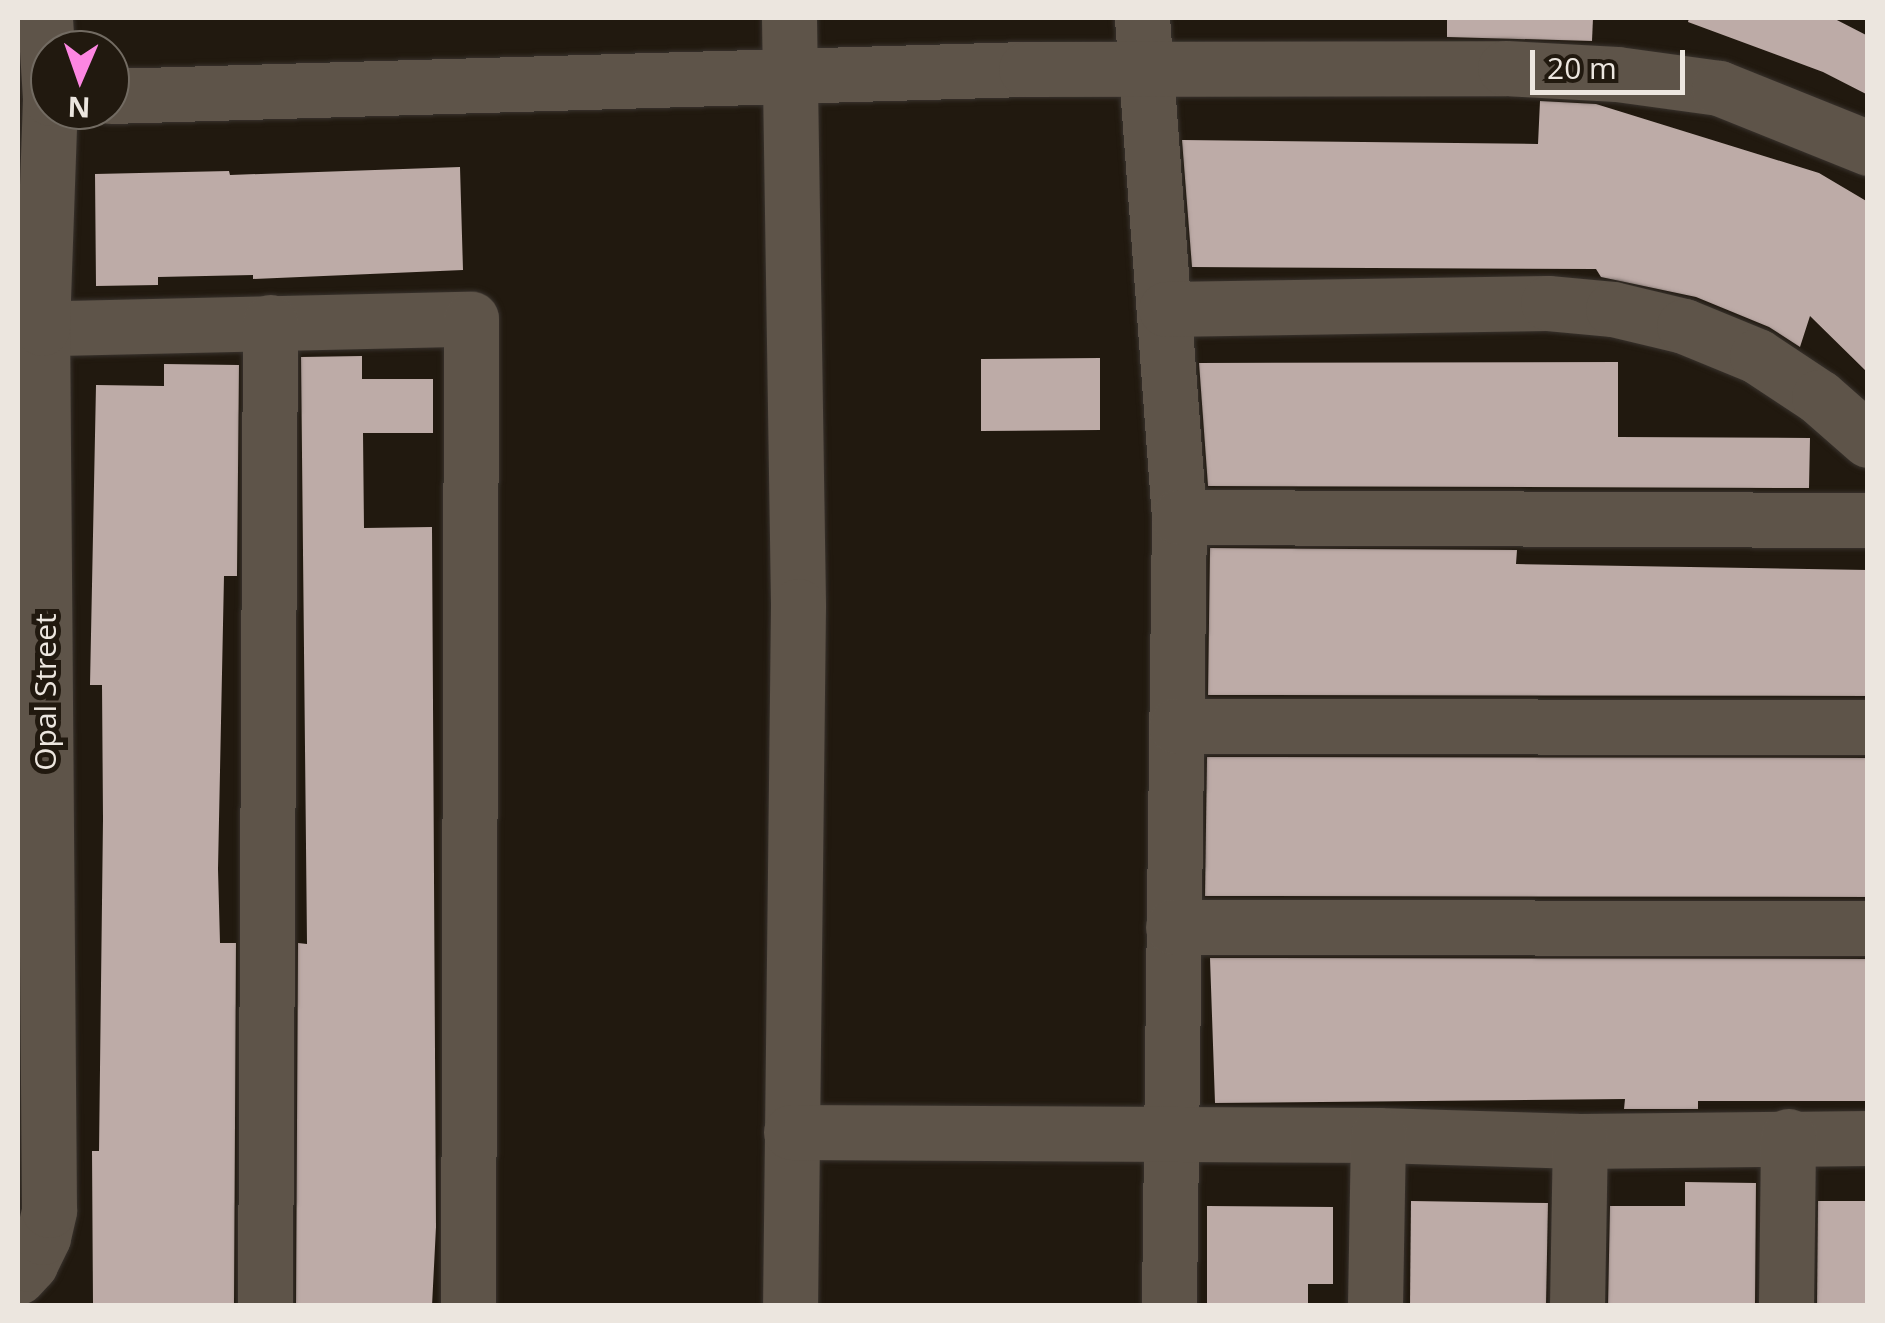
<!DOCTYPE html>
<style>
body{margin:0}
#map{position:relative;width:1885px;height:1323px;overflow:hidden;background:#21190f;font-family:"Open Sans",sans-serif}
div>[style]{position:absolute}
.building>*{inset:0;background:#bdaba7}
.roads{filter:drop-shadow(0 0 2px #38322d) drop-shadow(0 0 2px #38322d)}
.minor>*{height:55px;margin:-27.5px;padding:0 27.5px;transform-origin:27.5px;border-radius:27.5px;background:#5e5449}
span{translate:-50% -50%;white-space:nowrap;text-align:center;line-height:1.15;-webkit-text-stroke:10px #21190f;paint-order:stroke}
.street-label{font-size:30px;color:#ece6df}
.frame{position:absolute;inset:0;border:20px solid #ece6df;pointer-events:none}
.north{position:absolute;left:30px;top:30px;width:100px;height:100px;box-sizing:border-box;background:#21190f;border:2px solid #726b62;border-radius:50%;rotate:182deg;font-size:28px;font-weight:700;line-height:40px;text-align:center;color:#ece6df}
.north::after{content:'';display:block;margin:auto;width:35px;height:45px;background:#fd86e2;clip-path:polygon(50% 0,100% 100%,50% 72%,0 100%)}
.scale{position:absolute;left:1530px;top:50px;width:155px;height:45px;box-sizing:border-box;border:5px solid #ece6df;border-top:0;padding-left:12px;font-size:30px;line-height:35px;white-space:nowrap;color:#ece6df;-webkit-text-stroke:8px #21190f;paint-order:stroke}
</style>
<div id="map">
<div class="building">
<i style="clip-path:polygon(1447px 18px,1593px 18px,1592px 41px,1447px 37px)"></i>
<i style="clip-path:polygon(1689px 18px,1833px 18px,1868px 36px,1868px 95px,1823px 72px,1688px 22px)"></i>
<i style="clip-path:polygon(1540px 101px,1596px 104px,1819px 173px,1868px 202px,1868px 373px,1810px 316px,1800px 347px,1769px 327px,1696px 297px,1601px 277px,1596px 269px,1192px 267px,1182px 140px,1538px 144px)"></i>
<i style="clip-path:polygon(460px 167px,463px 270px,253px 279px,253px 275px,158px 277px,158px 285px,96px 286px,95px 174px,229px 171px,230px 175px)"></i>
<i style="clip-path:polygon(362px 356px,362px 379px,433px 379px,433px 433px,363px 433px,364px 528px,432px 527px,436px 1227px,432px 1306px,296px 1306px,298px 943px,307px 944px,301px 357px)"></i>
<i style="clip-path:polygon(1100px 358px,1100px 430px,981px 431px,981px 359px)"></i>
<i style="clip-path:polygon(1618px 362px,1618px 437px,1810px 438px,1809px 488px,1208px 486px,1199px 363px)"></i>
<i style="clip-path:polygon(164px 364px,239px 365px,237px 576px,224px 576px,218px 869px,220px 943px,236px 943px,234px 1306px,93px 1306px,92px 1151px,99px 1151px,103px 819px,102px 685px,90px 685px,96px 385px,164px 386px)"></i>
<i style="clip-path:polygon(1210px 548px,1517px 550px,1516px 564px,1868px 570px,1868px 696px,1208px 695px)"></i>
<i style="clip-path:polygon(1207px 757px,1868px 758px,1868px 897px,1205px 896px)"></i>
<i style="clip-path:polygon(1210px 958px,1868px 959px,1868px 1101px,1698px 1101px,1698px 1109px,1624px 1109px,1625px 1099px,1215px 1103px)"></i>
<i style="clip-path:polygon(1685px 1182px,1756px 1183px,1755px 1306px,1608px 1306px,1610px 1206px,1685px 1206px)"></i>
<i style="clip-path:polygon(1411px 1201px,1548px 1203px,1546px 1306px,1410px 1306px)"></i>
<i style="clip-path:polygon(1818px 1201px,1868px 1201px,1868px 1306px,1817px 1306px)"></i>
<i style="clip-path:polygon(1207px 1206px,1333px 1207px,1333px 1284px,1308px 1284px,1308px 1306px,1207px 1306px)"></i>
</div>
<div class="roads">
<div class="minor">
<i style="left:789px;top:18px;width:588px;rotate:89.12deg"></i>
<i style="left:798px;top:606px;width:700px;rotate:90.65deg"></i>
<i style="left:1142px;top:18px;width:500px;rotate:85.76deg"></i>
<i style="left:1179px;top:517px;width:789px;rotate:90.73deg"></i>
<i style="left:110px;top:96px;width:916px;rotate:-1.69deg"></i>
<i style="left:1026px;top:69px;width:479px;rotate:-0.1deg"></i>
<i style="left:1505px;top:68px;width:112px;rotate:3.1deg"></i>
<i style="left:1617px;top:74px;width:103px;rotate:7.8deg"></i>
<i style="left:1719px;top:88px;width:161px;rotate:21.9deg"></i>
<i style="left:1166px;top:309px;width:382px;rotate:-0.9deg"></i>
<i style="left:1548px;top:303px;width:65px;rotate:5.3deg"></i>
<i style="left:1613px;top:309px;width:73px;rotate:13.5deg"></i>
<i style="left:1684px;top:326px;width:79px;rotate:22.3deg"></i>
<i style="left:1757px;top:356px;width:74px;rotate:33.5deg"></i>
<i style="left:1819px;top:397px;width:65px;rotate:41.3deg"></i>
<i style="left:18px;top:329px;width:453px;rotate:-1.3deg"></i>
<i style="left:471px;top:319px;width:987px;rotate:90.17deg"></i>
<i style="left:1179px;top:517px;width:689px;rotate:0.25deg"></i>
<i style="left:1176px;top:726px;width:692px;rotate:0.08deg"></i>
<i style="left:1173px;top:927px;width:695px;rotate:0.08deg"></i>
<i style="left:791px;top:1132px;width:587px;rotate:0.29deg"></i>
<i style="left:1378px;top:1135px;width:202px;rotate:1.7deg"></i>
<i style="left:1580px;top:1141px;width:288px;rotate:-0.6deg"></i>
<i style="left:18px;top:1277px;width:18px;rotate:-47deg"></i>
<i style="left:30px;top:1264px;width:30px;rotate:-64deg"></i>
<i style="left:43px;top:1237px;width:28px;rotate:-77deg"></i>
<i style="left:49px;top:1210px;width:882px;rotate:-90.45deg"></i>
<i style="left:42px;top:328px;width:230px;rotate:-88deg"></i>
<i style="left:50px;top:98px;width:80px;rotate:-93.6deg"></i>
<i style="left:265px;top:1306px;width:984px;rotate:-89.71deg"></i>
<i style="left:1375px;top:1306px;width:171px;rotate:-89deg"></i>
<i style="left:1577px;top:1306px;width:165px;rotate:-89deg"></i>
<i style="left:1786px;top:1306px;width:170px;rotate:-89.3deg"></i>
</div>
</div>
<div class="street-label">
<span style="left:45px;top:692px;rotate:-90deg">Opal Street</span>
</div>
<div class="frame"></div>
<div class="north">N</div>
<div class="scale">20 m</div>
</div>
